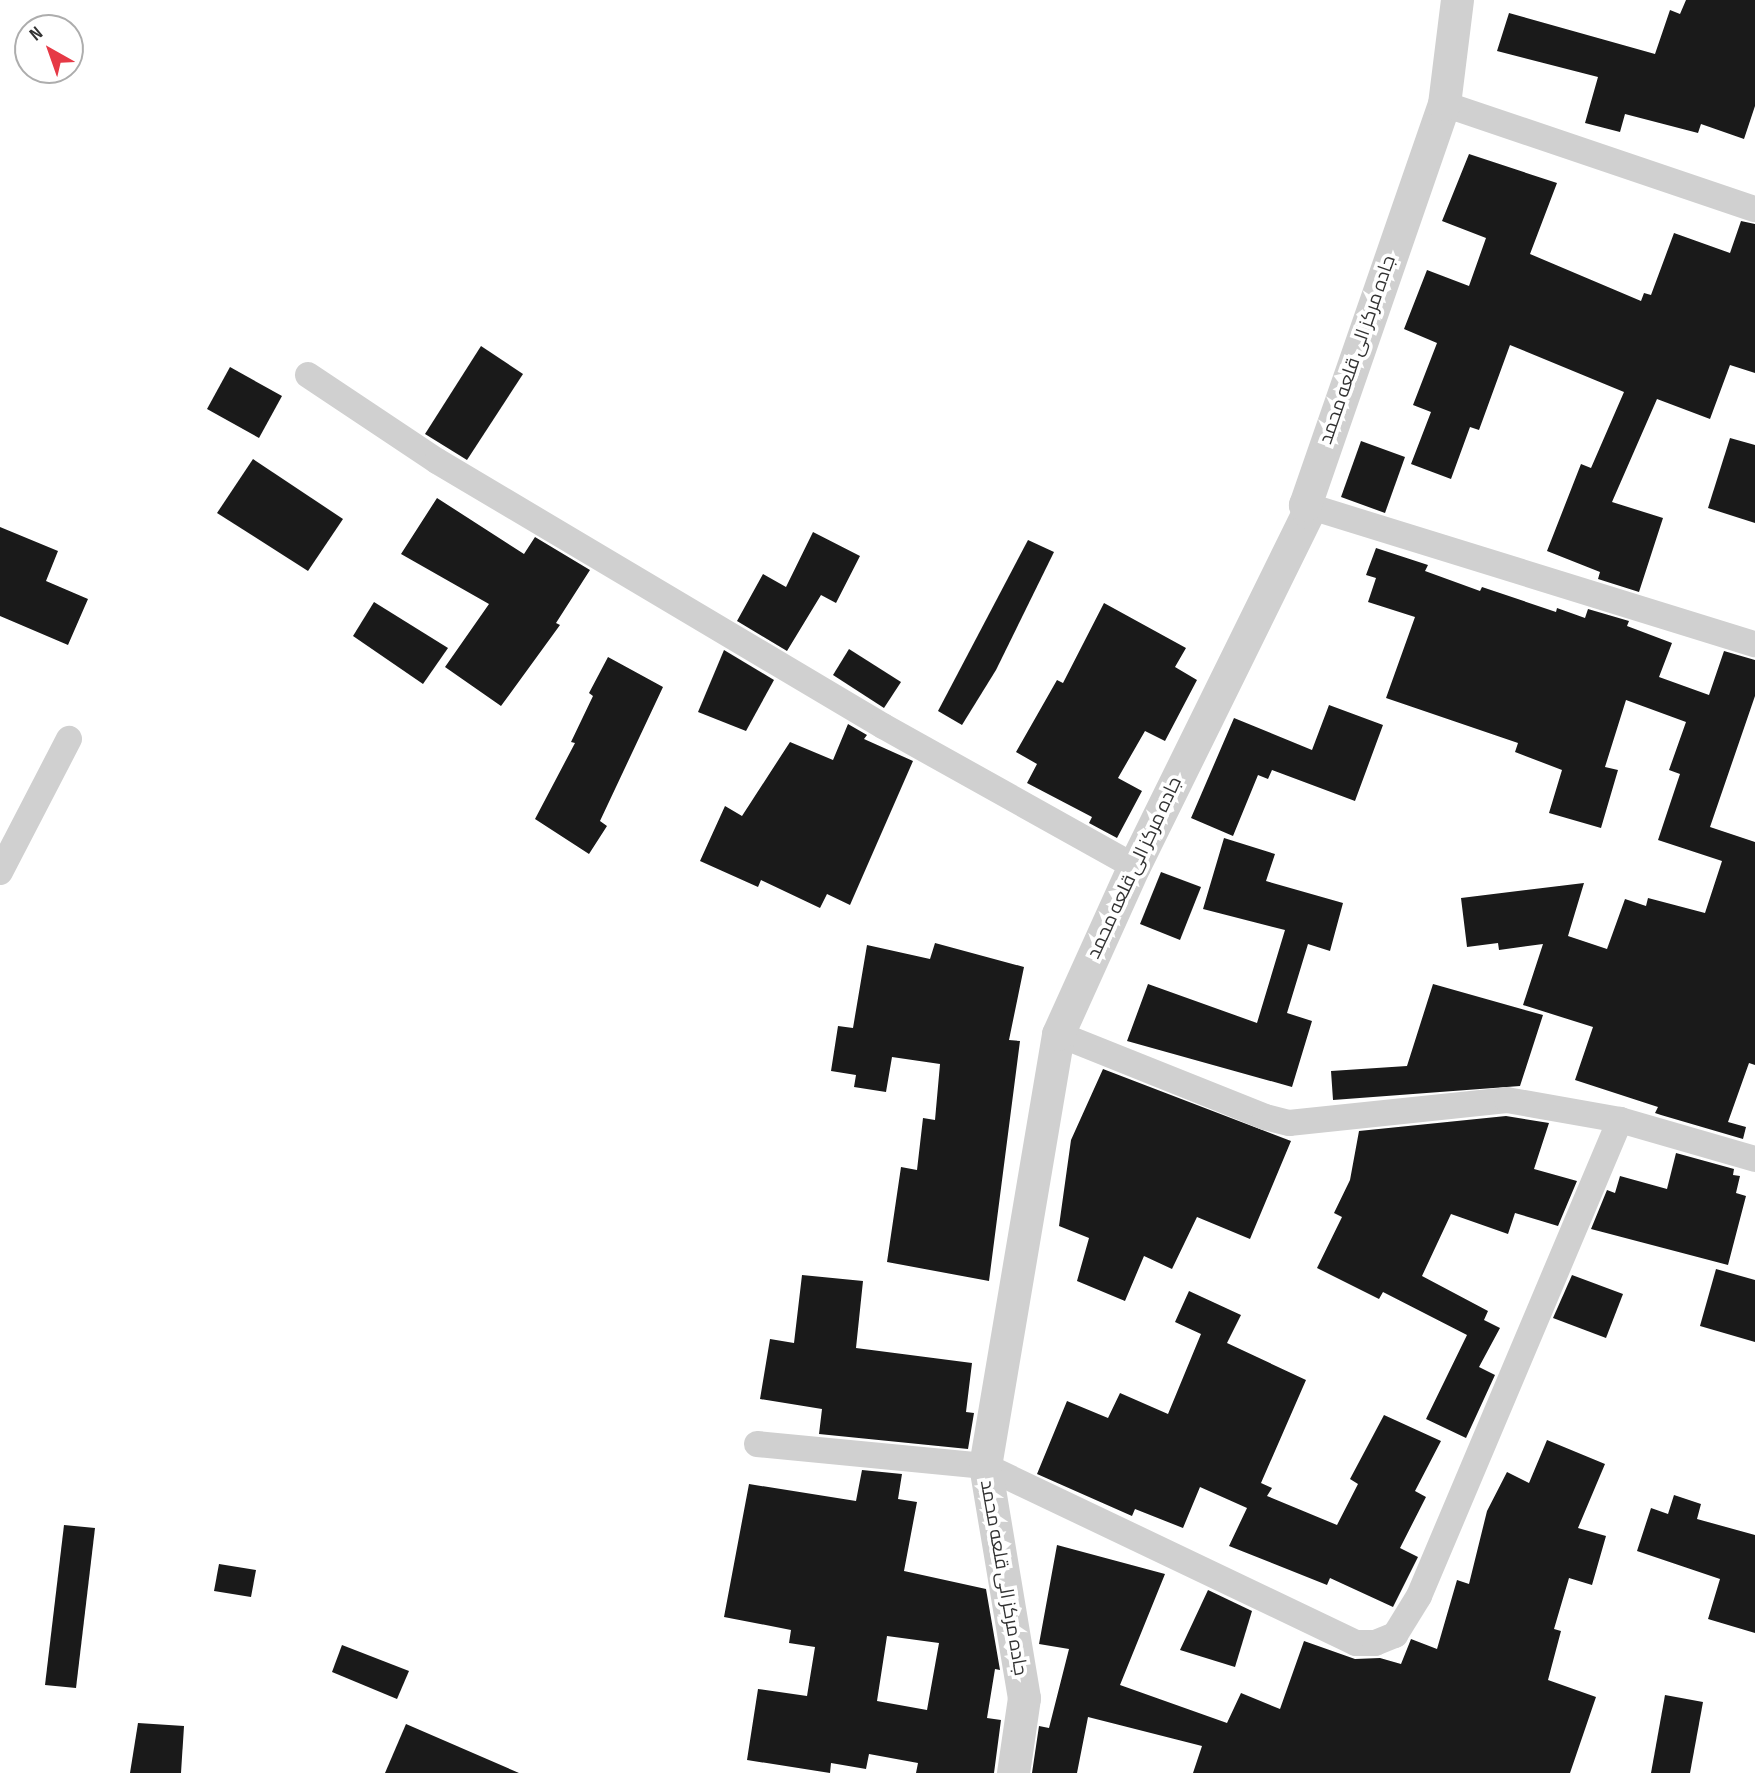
<!DOCTYPE html>
<meta charset="utf-8">
<style>
body{margin:0}
#map{position:relative;width:1755px;height:1773px;overflow:hidden;background:#fff;font-family:"Sofia Sans Condensed",Cairo,sans-serif}
div>[style]{position:absolute}
.building>*{inset:0;background:#1a1a1a}
.minor>*{height:26px;margin:-13px;padding:0 13px;transform-origin:13px;border-radius:13px;background:#d0d0d0}
.tertiary>*{height:33px;margin:-16.5px;padding:0 16.5px;transform-origin:16.5px;border-radius:16.5px;background:#d0d0d0}
span{translate:-50% -50%;white-space:nowrap;text-align:center;line-height:1.15;-webkit-text-stroke:7px #fff;paint-order:stroke}
.street-label{font-size:19px;color:#333}
.north{position:absolute;left:14px;top:14px;width:70px;height:70px;box-sizing:border-box;background:#fff;border:2px solid #adadad;border-radius:50%;rotate:320deg;font-size:19px;font-weight:700;line-height:28px;text-align:center;color:#333}
.north::after{content:'';display:block;margin:auto;width:24px;height:32px;background:#e63946;clip-path:polygon(50% 0,100% 100%,50% 72%,0 100%)}
</style>
<div id="map">
<div class="building">
<i style="clip-path:polygon(1686px 0,1755px 0,1755px 106px,1744px 139px,1701px 124px,1698px 133px,1625px 114px,1620px 132px,1585px 123px,1598px 77px,1497px 51px,1509px 13px,1655px 54px,1670px 10px,1680px 14px)"></i>
<i style="clip-path:polygon(1469px 154px,1557px 183px,1530px 254px,1641px 301px,1644px 293px,1651px 295px,1674px 233px,1730px 253px,1741px 221px,1755px 224px,1755px 373px,1730px 365px,1710px 419px,1657px 399px,1612px 502px,1663px 518px,1639px 592px,1598px 579px,1600px 572px,1547px 551px,1581px 464px,1591px 468px,1624px 392px,1510px 345px,1479px 430px,1470px 427px,1451px 479px,1411px 464px,1431px 412px,1413px 405px,1437px 343px,1404px 329px,1427px 270px,1469px 286px,1486px 238px,1442px 221px)"></i>
<i style="clip-path:polygon(481px 346px,523px 374px,467px 460px,425px 434px)"></i>
<i style="clip-path:polygon(230px 367px,282px 396px,259px 438px,207px 409px)"></i>
<i style="clip-path:polygon(1730px 438px,1755px 445px,1755px 523px,1708px 508px)"></i>
<i style="clip-path:polygon(1361px 441px,1405px 457px,1385px 513px,1341px 497px)"></i>
<i style="clip-path:polygon(253px 459px,343px 519px,308px 571px,217px 513px)"></i>
<i style="clip-path:polygon(437px 498px,524px 554px,535px 537px,590px 570px,556px 623px,560px 625px,501px 706px,445px 667px,489px 604px,401px 554px)"></i>
<i style="clip-path:polygon(0 527px,58px 551px,46px 581px,88px 599px,68px 645px,0 616px)"></i>
<i style="clip-path:polygon(813px 532px,860px 556px,836px 603px,821px 595px,787px 651px,737px 621px,763px 574px,786px 587px)"></i>
<i style="clip-path:polygon(1028px 540px,1054px 552px,996px 670px,962px 725px,938px 711px)"></i>
<i style="clip-path:polygon(1376px 548px,1428px 565px,1425px 571px,1480px 591px,1482px 587px,1556px 612px,1557px 608px,1585px 618px,1588px 609px,1629px 621px,1627px 626px,1672px 643px,1659px 677px,1709px 695px,1724px 651px,1755px 660px,1755px 696px,1710px 827px,1755px 842px,1755px 1065px,1749px 1063px,1728px 1122px,1746px 1127px,1743px 1139px,1661px 1115px,1655px 1113px,1658px 1107px,1575px 1080px,1593px 1027px,1523px 1005px,1543px 944px,1499px 950px,1498px 943px,1467px 947px,1461px 898px,1584px 883px,1568px 936px,1607px 949px,1625px 899px,1646px 906px,1648px 898px,1705px 913px,1722px 861px,1658px 840px,1680px 774px,1669px 770px,1686px 722px,1626px 700px,1605px 767px,1618px 770px,1601px 828px,1549px 813px,1562px 770px,1515px 752px,1518px 743px,1386px 698px,1415px 617px,1368px 602px,1376px 578px,1366px 575px)"></i>
<i style="clip-path:polygon(374px 602px,448px 648px,423px 684px,353px 636px)"></i>
<i style="clip-path:polygon(1104px 603px,1186px 648px,1175px 667px,1197px 680px,1165px 741px,1145px 731px,1118px 778px,1142px 791px,1117px 838px,1089px 823px,1092px 817px,1027px 783px,1037px 764px,1016px 752px,1057px 680px,1063px 683px)"></i>
<i style="clip-path:polygon(849px 649px,901px 682px,884px 708px,833px 675px)"></i>
<i style="clip-path:polygon(724px 650px,774px 680px,746px 731px,698px 712px)"></i>
<i style="clip-path:polygon(608px 657px,663px 687px,600px 821px,607px 826px,589px 854px,535px 819px,575px 743px,571px 742px,593px 696px,589px 693px)"></i>
<i style="clip-path:polygon(1329px 705px,1383px 725px,1355px 801px,1272px 770px,1268px 779px,1258px 775px,1233px 836px,1191px 818px,1234px 718px,1312px 750px)"></i>
<i style="clip-path:polygon(848px 724px,867px 735px,864px 739px,913px 761px,850px 905px,827px 894px,820px 908px,761px 880px,758px 887px,700px 861px,725px 806px,742px 816px,790px 742px,833px 760px)"></i>
<i style="clip-path:polygon(1224px 838px,1275px 854px,1266px 881px,1343px 903px,1330px 951px,1308px 944px,1287px 1013px,1312px 1021px,1292px 1087px,1127px 1041px,1148px 984px,1257px 1023px,1285px 930px,1203px 909px)"></i>
<i style="clip-path:polygon(1161px 872px,1201px 887px,1180px 940px,1140px 924px)"></i>
<i style="clip-path:polygon(935px 943px,1024px 967px,1009px 1040px,1020px 1041px,989px 1281px,887px 1262px,901px 1167px,917px 1170px,923px 1118px,935px 1120px,940px 1064px,892px 1057px,886px 1092px,854px 1087px,856px 1075px,831px 1071px,838px 1026px,853px 1028px,867px 945px,930px 959px)"></i>
<i style="clip-path:polygon(1433px 984px,1543px 1015px,1520px 1086px,1333px 1100px,1331px 1071px,1407px 1066px)"></i>
<i style="clip-path:polygon(1103px 1069px,1291px 1141px,1250px 1239px,1197px 1217px,1172px 1269px,1144px 1256px,1125px 1301px,1077px 1281px,1089px 1238px,1059px 1226px,1071px 1140px)"></i>
<i style="clip-path:polygon(1506px 1116px,1549px 1123px,1534px 1169px,1577px 1181px,1558px 1226px,1515px 1213px,1508px 1234px,1451px 1214px,1422px 1276px,1488px 1311px,1484px 1320px,1500px 1328px,1479px 1367px,1495px 1375px,1466px 1438px,1426px 1419px,1467px 1335px,1383px 1292px,1379px 1299px,1317px 1268px,1342px 1217px,1334px 1213px,1350px 1180px,1359px 1131px)"></i>
<i style="clip-path:polygon(1676px 1153px,1734px 1169px,1733px 1175px,1740px 1176px,1736px 1193px,1746px 1196px,1728px 1265px,1591px 1229px,1607px 1190px,1615px 1193px,1620px 1176px,1667px 1189px)"></i>
<i style="clip-path:polygon(1716px 1269px,1755px 1280px,1755px 1342px,1700px 1326px)"></i>
<i style="clip-path:polygon(802px 1275px,863px 1281px,856px 1348px,972px 1363px,966px 1412px,974px 1413px,968px 1449px,819px 1434px,822px 1409px,760px 1399px,770px 1339px,794px 1343px)"></i>
<i style="clip-path:polygon(1572px 1275px,1623px 1294px,1606px 1338px,1553px 1318px)"></i>
<i style="clip-path:polygon(1189px 1291px,1241px 1315px,1227px 1343px,1306px 1380px,1261px 1483px,1272px 1488px,1267px 1496px,1337px 1525px,1358px 1484px,1350px 1479px,1384px 1415px,1441px 1441px,1415px 1491px,1426px 1497px,1400px 1548px,1418px 1557px,1393px 1607px,1330px 1578px,1327px 1585px,1229px 1546px,1247px 1508px,1200px 1487px,1183px 1528px,1135px 1509px,1132px 1516px,1037px 1474px,1067px 1401px,1108px 1418px,1120px 1393px,1168px 1414px,1201px 1334px,1175px 1322px)"></i>
<i style="clip-path:polygon(1547px 1440px,1605px 1464px,1578px 1528px,1606px 1536px,1592px 1585px,1569px 1578px,1554px 1629px,1561px 1631px,1548px 1680px,1596px 1697px,1570px 1773px,1193px 1773px,1202px 1746px,1088px 1717px,1077px 1773px,1032px 1773px,1039px 1726px,1049px 1728px,1069px 1649px,1039px 1644px,1057px 1545px,1165px 1574px,1120px 1685px,1227px 1723px,1241px 1693px,1280px 1709px,1304px 1641px,1355px 1659px,1380px 1658px,1401px 1664px,1411px 1639px,1437px 1649px,1457px 1580px,1469px 1584px,1487px 1511px,1507px 1472px,1529px 1483px)"></i>
<i style="clip-path:polygon(evenodd,862px 1470px,902px 1474px,898px 1499px,917px 1502px,904px 1571px,986px 1589px,1000px 1670px,995px 1669px,987px 1718px,1001px 1720px,994px 1773px,916px 1773px,918px 1763px,869px 1754px,866px 1769px,831px 1763px,830px 1773px,747px 1760px,758px 1689px,807px 1696px,815px 1647px,789px 1643px,791px 1630px,724px 1617px,749px 1484px,856px 1501px,862px 1470px,887px 1636px,939px 1643px,927px 1710px,877px 1701px,887px 1636px)"></i>
<i style="clip-path:polygon(1674px 1495px,1701px 1504px,1697px 1519px,1755px 1535px,1755px 1633px,1708px 1619px,1720px 1579px,1637px 1551px,1651px 1508px,1668px 1514px)"></i>
<i style="clip-path:polygon(64px 1525px,95px 1528px,76px 1688px,45px 1685px)"></i>
<i style="clip-path:polygon(219px 1564px,256px 1570px,251px 1597px,214px 1591px)"></i>
<i style="clip-path:polygon(1208px 1590px,1252px 1611px,1235px 1667px,1180px 1650px)"></i>
<i style="clip-path:polygon(342px 1645px,409px 1671px,397px 1699px,332px 1672px)"></i>
<i style="clip-path:polygon(1665px 1695px,1703px 1702px,1690px 1773px,1651px 1773px)"></i>
<i style="clip-path:polygon(138px 1723px,184px 1726px,181px 1773px,130px 1773px)"></i>
<i style="clip-path:polygon(406px 1724px,519px 1773px,385px 1773px)"></i>
</div>
<div class="minor">
<i style="left:1444px;top:104px;width:328px;rotate:18.7deg"></i>
<i style="left:308px;top:375px;width:155px;rotate:33.7deg"></i>
<i style="left:437px;top:461px;width:519px;rotate:30.72deg"></i>
<i style="left:883px;top:726px;width:287px;rotate:29.2deg"></i>
<i style="left:1305px;top:505px;width:471px;rotate:17.2deg"></i>
<i style="left:0;top:872px;width:150px;rotate:-62.6deg"></i>
<i style="left:1058px;top:1034px;width:223px;rotate:21.8deg"></i>
<i style="left:1265px;top:1117px;width:25px;rotate:14deg"></i>
<i style="left:1289px;top:1123px;width:219px;rotate:-6deg"></i>
<i style="left:1507px;top:1100px;width:115px;rotate:10deg"></i>
<i style="left:1620px;top:1120px;width:141px;rotate:16.1deg"></i>
<i style="left:757px;top:1444px;width:229px;rotate:5.5deg"></i>
<i style="left:985px;top:1466px;width:411px;rotate:25.5deg"></i>
<i style="left:1356px;top:1643px;width:19px"></i>
<i style="left:1375px;top:1643px;width:22px;rotate:-22deg"></i>
<i style="left:1395px;top:1635px;width:46px;rotate:-58.4deg"></i>
<i style="left:1419px;top:1596px;width:517px;rotate:-67.11deg"></i>
</div>
<div class="tertiary">
<i style="left:1013px;top:1773px;width:76px;rotate:-81.7deg"></i>
<i style="left:1024px;top:1698px;width:235px;rotate:-99.5deg"></i>
<i style="left:985px;top:1466px;width:438px;rotate:-80.4deg"></i>
<i style="left:1058px;top:1034px;width:184px;rotate:-65.7deg"></i>
<i style="left:1134px;top:866px;width:394px;rotate:-63.8deg"></i>
<i style="left:1308px;top:512px;width:8px;rotate:-113deg"></i>
<i style="left:1305px;top:505px;width:424px;rotate:-70.9deg"></i>
<i style="left:1444px;top:104px;width:105px;rotate:-82.9deg"></i>
</div>
<div class="street-label">
<span style="left:1358px;top:350px;rotate:-71deg">جاده مرکز الی قلعه محمد</span>
<span style="left:1135px;top:868px;rotate:-65deg">جاده مرکز الی قلعه محمد</span>
<span style="left:1003px;top:1578px;rotate:80deg">جاده مرکز الی قلعه محمد</span>
</div>
<div class="north">N</div>
</div>
